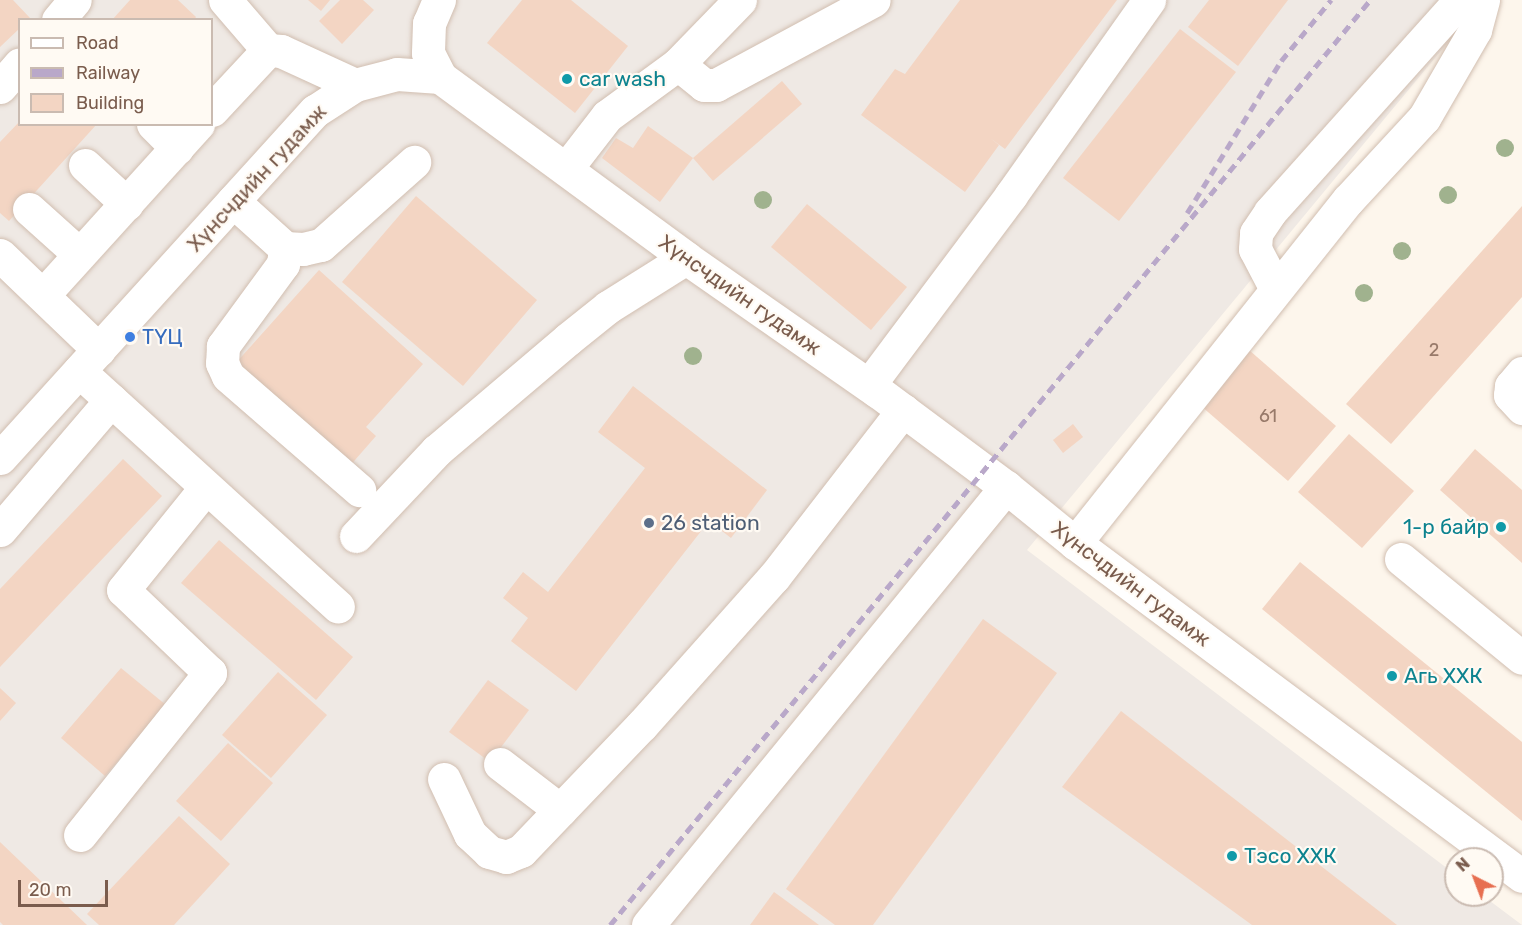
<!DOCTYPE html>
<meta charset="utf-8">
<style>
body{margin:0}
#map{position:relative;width:1522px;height:925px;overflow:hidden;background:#fdf6ec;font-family:Rubik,sans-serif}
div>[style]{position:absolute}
.industrial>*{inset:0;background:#efe9e4}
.building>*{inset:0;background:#f3d5c3}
.roads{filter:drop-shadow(0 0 2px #d1beb0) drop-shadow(0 0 2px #d1beb0)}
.minor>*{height:33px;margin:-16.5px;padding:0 16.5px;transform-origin:16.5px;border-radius:16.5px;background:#fff}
.rail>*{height:4.5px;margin-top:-2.25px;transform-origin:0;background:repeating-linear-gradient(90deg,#b9a8c9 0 9px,transparent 0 15px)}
.trees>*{width:18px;height:18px;margin:-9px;border-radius:50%;background:#a0b28e}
.dots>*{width:16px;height:16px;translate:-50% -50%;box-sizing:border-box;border:3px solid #fffaf3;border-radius:50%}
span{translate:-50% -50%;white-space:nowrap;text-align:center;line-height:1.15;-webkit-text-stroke:4.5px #fffaf3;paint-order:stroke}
.number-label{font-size:18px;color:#987a6a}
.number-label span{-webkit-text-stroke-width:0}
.culture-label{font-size:21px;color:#0d838f}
.left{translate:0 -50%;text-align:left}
.right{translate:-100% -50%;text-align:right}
.street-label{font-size:21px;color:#7a5c4d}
.shop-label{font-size:21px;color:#366cbe}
.service-label{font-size:21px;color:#4e5e75}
.legend{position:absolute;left:18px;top:18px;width:195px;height:108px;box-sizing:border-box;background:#fffaf3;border:2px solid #cabbb1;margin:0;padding:8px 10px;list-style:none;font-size:18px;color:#7a5c4d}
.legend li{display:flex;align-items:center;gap:12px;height:30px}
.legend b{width:30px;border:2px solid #cabbb1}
.north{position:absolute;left:1444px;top:847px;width:60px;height:60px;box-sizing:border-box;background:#fffaf3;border:2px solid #cabbb1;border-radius:50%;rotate:318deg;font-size:16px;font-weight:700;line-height:24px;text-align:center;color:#7a5c4d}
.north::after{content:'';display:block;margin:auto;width:21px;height:27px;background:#e76f51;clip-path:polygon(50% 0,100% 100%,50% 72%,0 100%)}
.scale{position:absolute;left:18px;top:880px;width:90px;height:27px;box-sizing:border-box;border:3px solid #7a5c4d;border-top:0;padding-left:8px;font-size:18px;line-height:21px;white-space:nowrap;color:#7a5c4d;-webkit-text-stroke:4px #fffaf3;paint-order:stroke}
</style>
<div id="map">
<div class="industrial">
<i style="clip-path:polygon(evenodd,0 0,1483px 0,1027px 550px,1456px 875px,1456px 895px,1482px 895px,1522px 925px,0 925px,0 0,20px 20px,212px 20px,212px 124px,20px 124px,20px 20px)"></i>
</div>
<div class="building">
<i style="clip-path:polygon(0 0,13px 0,30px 18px,20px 20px,20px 28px,0 47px)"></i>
<i style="clip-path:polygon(130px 0,178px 0,196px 17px,194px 20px,112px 20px)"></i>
<i style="clip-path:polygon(308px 0,330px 0,321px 11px)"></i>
<i style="clip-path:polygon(340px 0,363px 0,374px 10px,342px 44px,319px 21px)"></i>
<i style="clip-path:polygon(522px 0,571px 0,628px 46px,575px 113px,487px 43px)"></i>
<i style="clip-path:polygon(960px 0,1117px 0,1005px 149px,990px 138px,999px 145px,965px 192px,861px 115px,895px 69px,905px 74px)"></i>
<i style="clip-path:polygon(1209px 0,1288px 0,1238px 66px,1188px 27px)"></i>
<i style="clip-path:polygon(1180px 29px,1236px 72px,1119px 221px,1063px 178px)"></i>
<i style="clip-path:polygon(782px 81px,802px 104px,713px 181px,693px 158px)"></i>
<i style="clip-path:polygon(20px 121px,20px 124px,97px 124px,9px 221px,0 213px,0 142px)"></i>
<i style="clip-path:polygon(648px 126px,693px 158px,660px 202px,602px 158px,616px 138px,633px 148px)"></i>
<i style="clip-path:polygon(416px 196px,537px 300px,463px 386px,342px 282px)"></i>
<i style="clip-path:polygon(807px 204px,907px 287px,871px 330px,771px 247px)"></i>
<i style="clip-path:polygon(1522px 206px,1522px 297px,1391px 444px,1346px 404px)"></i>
<i style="clip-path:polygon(319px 270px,423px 364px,366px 427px,376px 436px,348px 468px,234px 365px)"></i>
<i style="clip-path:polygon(1249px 350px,1336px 426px,1288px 481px,1201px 406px)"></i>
<i style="clip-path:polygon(633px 386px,767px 490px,731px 538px,709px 521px,576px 691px,511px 641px,528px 618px,503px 598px,523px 572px,548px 592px,645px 468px,598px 432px)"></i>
<i style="clip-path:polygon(1073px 424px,1083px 437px,1063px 453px,1053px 440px)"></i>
<i style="clip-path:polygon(1349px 434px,1414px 491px,1362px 548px,1298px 492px)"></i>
<i style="clip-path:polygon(1475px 449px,1522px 490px,1522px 563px,1440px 490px)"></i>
<i style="clip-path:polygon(123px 459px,162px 496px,0 667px,0 589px)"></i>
<i style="clip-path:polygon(219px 540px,353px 657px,316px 700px,181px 583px)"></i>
<i style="clip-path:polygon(1300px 562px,1522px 742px,1522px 821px,1262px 609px)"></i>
<i style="clip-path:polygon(983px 619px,1057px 673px,873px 925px,835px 925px,786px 889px)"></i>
<i style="clip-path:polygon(121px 668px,166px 705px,105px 776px,61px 738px)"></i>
<i style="clip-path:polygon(278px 672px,327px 715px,271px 778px,222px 735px)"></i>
<i style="clip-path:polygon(488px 680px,529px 710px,490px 762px,449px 732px)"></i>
<i style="clip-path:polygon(0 688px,16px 703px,0 721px)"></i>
<i style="clip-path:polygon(1121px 711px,1397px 925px,1252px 925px,1062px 787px)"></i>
<i style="clip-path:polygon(228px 743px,273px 783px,221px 841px,176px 801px)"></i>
<i style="clip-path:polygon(179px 816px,230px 864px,174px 925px,99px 925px,87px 914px)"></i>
<i style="clip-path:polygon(0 842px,87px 925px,3px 925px,0 922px)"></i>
<i style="clip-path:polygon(774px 892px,781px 897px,819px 925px,750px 925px)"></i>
</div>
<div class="roads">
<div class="minor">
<i style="left:225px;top:0;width:66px;rotate:49.3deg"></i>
<i style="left:439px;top:0;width:25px;rotate:113deg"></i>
<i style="left:429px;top:23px;width:30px;rotate:92deg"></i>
<i style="left:428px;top:53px;width:27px;rotate:63deg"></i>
<i style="left:58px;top:20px;width:26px;rotate:-50deg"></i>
<i style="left:678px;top:64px;width:33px;rotate:39deg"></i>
<i style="left:704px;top:85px;width:12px"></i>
<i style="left:716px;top:85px;width:179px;rotate:-28.3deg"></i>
<i style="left:0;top:87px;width:30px;rotate:-49deg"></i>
<i style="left:212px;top:110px;width:82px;rotate:-47deg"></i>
<i style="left:268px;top:50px;width:13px;rotate:4deg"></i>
<i style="left:281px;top:51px;width:81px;rotate:24.7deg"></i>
<i style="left:153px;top:124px;width:34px;rotate:45deg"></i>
<i style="left:85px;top:165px;width:57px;rotate:42.9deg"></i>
<i style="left:566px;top:169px;width:67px;rotate:-52.3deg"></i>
<i style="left:607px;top:116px;width:88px;rotate:-36.2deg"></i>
<i style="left:678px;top:64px;width:89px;rotate:-45.9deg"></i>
<i style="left:233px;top:201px;width:70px;rotate:42.1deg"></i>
<i style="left:285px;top:248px;width:18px;rotate:3deg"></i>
<i style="left:303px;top:249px;width:18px;rotate:-13deg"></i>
<i style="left:321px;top:245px;width:125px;rotate:-41.7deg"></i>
<i style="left:29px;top:209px;width:67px;rotate:42deg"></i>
<i style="left:285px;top:248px;width:16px;rotate:97deg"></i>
<i style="left:283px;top:264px;width:102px;rotate:126.2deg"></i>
<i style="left:223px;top:346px;width:17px;rotate:93deg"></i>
<i style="left:222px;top:363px;width:14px;rotate:65deg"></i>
<i style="left:228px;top:376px;width:174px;rotate:41deg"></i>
<i style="left:0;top:255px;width:137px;rotate:43.8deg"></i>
<i style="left:1276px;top:289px;width:45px;rotate:-117.7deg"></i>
<i style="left:1255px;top:249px;width:16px;rotate:-86deg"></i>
<i style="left:1256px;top:233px;width:25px;rotate:-56deg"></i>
<i style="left:1270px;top:212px;width:285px;rotate:-48.1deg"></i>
<i style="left:43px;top:295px;width:231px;rotate:-47.8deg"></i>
<i style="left:79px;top:371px;width:350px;rotate:42.3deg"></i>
<i style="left:1522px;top:373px;width:17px;rotate:130deg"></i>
<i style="left:1511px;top:386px;width:9px;rotate:96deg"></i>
<i style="left:1510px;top:395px;width:18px;rotate:47deg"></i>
<i style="left:869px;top:385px;width:237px;rotate:-53.2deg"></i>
<i style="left:1011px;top:195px;width:239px;rotate:-54.7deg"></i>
<i style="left:0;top:458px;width:469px;rotate:-47.8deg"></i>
<i style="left:315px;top:111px;width:48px;rotate:-33deg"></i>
<i style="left:355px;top:85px;width:43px;rotate:-14.7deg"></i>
<i style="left:397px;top:74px;width:43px;rotate:4deg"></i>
<i style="left:440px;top:77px;width:305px;rotate:36.3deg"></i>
<i style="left:686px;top:258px;width:233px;rotate:34.9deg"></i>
<i style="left:877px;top:391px;width:161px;rotate:36.7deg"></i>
<i style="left:1006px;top:487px;width:89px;rotate:39.1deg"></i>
<i style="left:1075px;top:543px;width:557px;rotate:36.68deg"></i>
<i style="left:0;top:530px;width:171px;rotate:-49.5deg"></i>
<i style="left:356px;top:536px;width:117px;rotate:-46.7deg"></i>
<i style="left:436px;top:451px;width:173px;rotate:-40.3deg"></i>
<i style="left:568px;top:339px;width:51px;rotate:-38.7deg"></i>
<i style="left:608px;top:307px;width:92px;rotate:-32.1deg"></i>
<i style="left:1075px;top:543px;width:438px;rotate:-51.5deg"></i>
<i style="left:1348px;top:200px;width:112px;rotate:-47.2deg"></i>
<i style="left:1424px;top:118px;width:102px;rotate:-59.9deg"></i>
<i style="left:1475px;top:30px;width:31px;rotate:-75deg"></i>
<i style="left:1401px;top:559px;width:156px;rotate:39.3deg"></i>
<i style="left:500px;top:764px;width:76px;rotate:37.5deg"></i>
<i style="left:444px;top:779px;width:61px;rotate:64.7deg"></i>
<i style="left:470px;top:834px;width:26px;rotate:43deg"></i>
<i style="left:489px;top:852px;width:18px;rotate:16deg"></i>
<i style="left:506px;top:857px;width:16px;rotate:-22deg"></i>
<i style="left:521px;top:851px;width:175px;rotate:-46.2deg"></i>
<i style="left:642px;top:725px;width:198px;rotate:-48.3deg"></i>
<i style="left:774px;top:577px;width:211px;rotate:-52.3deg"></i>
<i style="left:80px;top:835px;width:208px;rotate:-51.3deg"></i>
<i style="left:210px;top:673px;width:120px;rotate:-136.3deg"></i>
<i style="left:123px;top:590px;width:132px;rotate:-51.1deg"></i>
<i style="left:648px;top:925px;width:566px;rotate:-50.74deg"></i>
</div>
</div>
<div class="rail">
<i style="left:1187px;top:213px;width:179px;rotate:-58.3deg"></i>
<i style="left:1281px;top:61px;width:79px;rotate:-50.7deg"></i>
<i style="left:610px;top:925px;width:1197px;rotate:-50.59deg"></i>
</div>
<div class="trees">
<i style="left:1505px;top:148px"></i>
<i style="left:1448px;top:195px"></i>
<i style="left:763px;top:200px"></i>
<i style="left:1402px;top:251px"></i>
<i style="left:1364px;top:293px"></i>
<i style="left:693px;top:356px"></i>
</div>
<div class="dots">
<i style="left:567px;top:79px;background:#0f9aa8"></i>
<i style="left:130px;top:337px;background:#3f7fe0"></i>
<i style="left:649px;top:523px;background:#5c6f8a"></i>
<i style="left:1501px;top:527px;background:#0f9aa8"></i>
<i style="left:1392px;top:676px;background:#0f9aa8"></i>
<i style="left:1232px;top:856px;background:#0f9aa8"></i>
</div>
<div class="number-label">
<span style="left:1434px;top:350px">2</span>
<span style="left:1268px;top:416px">61</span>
</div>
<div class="culture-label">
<span class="left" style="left:579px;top:79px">car wash</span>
<span class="right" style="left:1489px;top:527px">1-р байр</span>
<span class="left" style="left:1404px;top:676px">Агь ХХК</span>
<span class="left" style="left:1244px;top:856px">Тэсо ХХК</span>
</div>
<div class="street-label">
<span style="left:257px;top:178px;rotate:-47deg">Хүнсчдийн гудамж</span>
<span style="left:740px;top:295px;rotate:35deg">Хүнсчдийн гудамж</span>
<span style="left:1131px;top:584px;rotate:37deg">Хүнсчдийн гудамж</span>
</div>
<div class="shop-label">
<span class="left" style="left:142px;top:337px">ТҮЦ</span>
</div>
<div class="service-label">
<span class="left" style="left:661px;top:523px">26 station</span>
</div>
<ul class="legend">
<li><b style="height:8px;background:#fff"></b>Road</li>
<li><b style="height:8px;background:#b9a8c9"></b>Railway</li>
<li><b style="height:16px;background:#f3d5c3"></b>Building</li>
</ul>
<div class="north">N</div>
<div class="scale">20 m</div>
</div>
